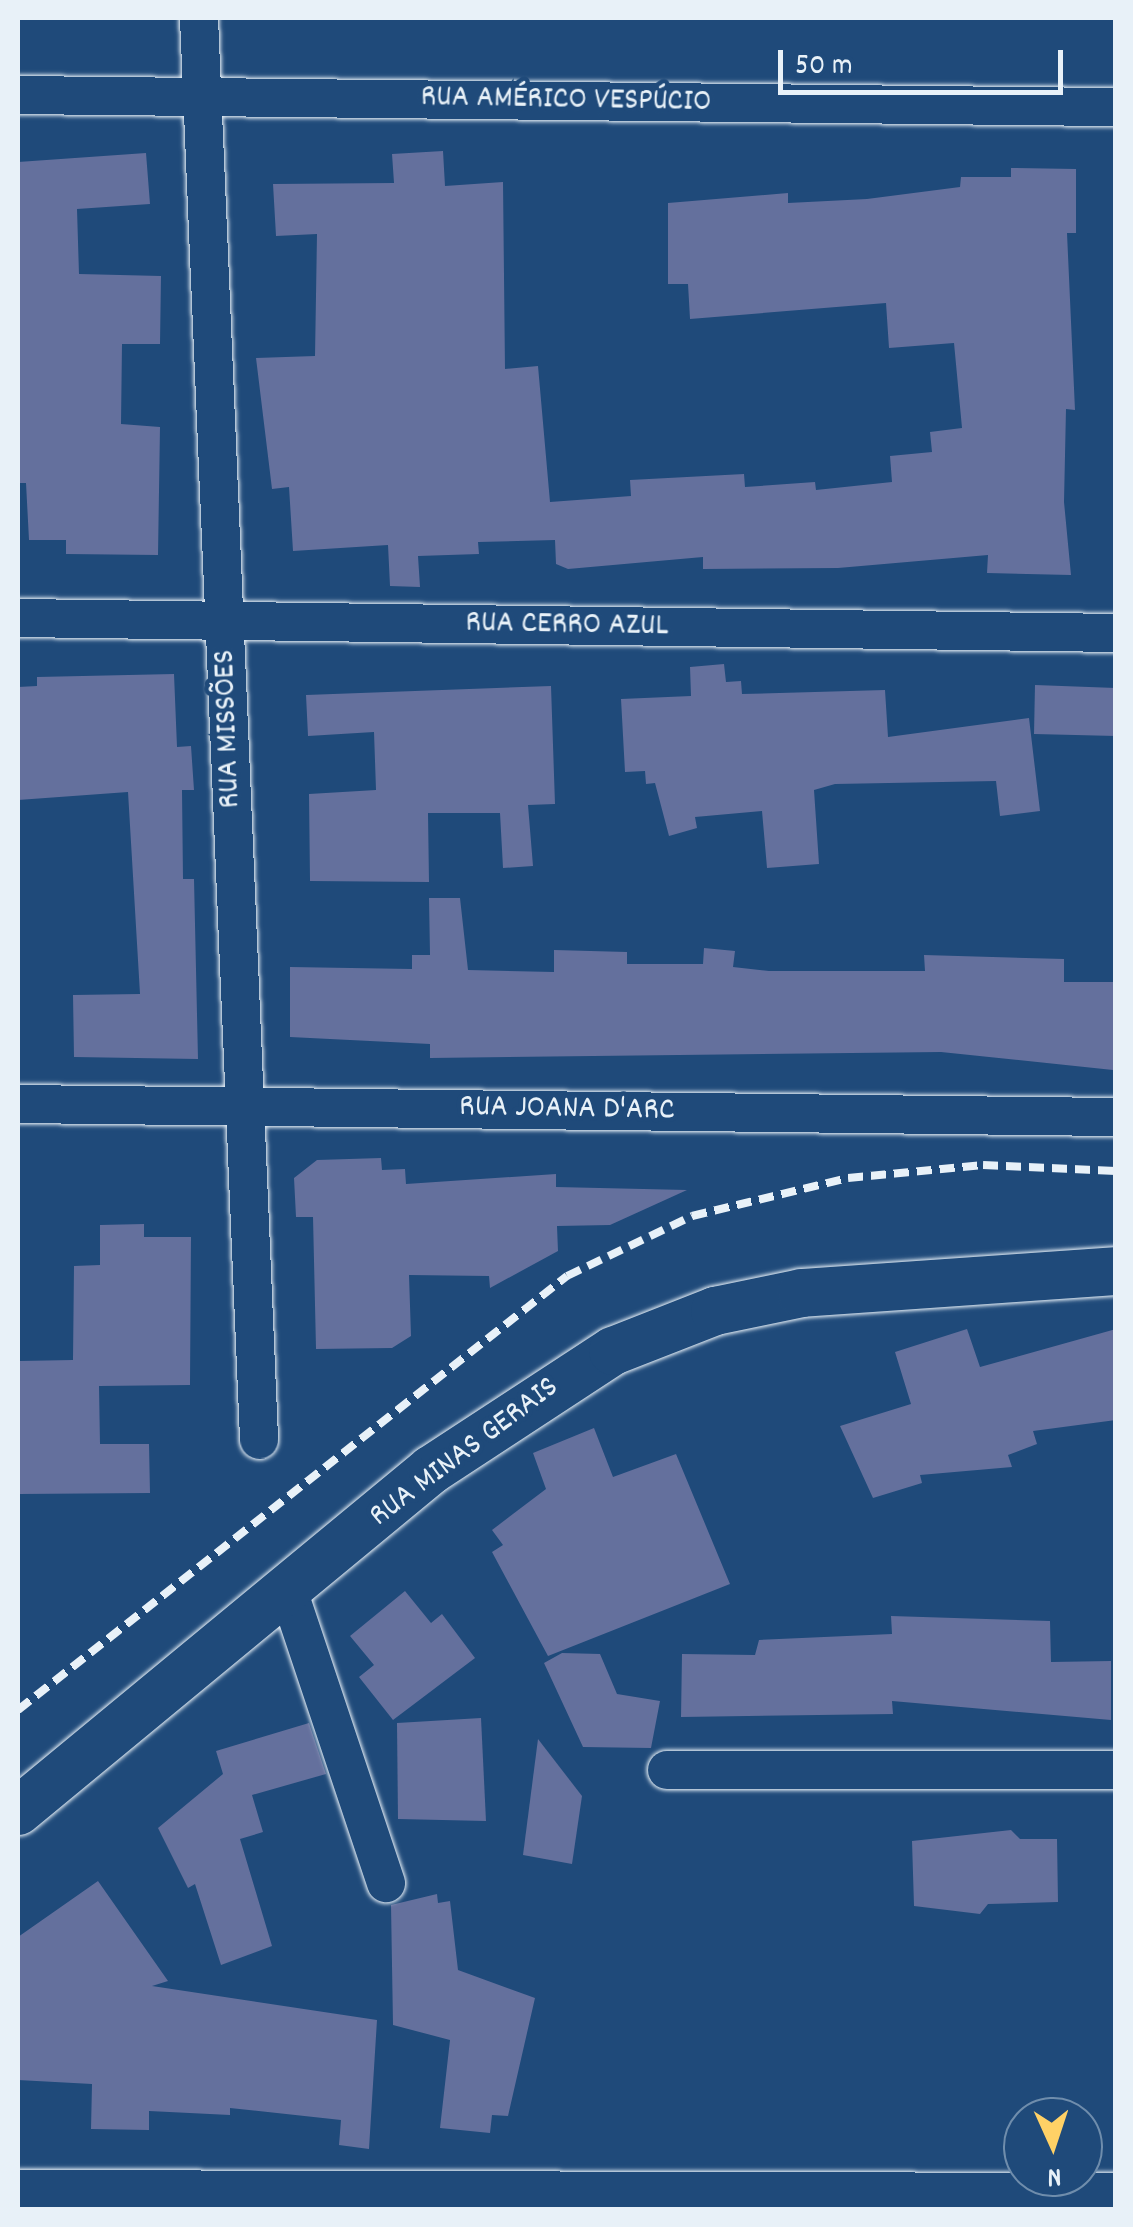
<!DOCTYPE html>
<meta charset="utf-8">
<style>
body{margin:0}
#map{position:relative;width:1133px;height:2227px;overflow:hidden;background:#1f4a7a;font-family:Dekko,sans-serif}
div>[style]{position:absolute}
.building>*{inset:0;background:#64709d}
.roads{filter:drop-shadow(0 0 2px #e8f1f8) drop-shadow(0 0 2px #e8f1f8)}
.minor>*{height:38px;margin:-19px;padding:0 19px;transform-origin:19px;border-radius:19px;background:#1f4a7a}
.major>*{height:48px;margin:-24px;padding:0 24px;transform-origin:24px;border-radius:24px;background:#1f4a7a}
.rail>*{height:8px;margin-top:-4px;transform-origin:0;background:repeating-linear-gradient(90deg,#e8f1f8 0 15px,transparent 0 23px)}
span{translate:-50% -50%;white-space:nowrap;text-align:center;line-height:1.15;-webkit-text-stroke:9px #1f4a7a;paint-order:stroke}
.street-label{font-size:32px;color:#e8f1f8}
.frame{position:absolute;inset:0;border:20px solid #e8f1f8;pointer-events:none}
.north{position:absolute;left:1003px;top:2097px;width:100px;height:100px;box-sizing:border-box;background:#1f4a7a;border:2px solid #6f8dac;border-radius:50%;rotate:177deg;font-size:28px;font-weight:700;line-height:40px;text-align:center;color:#e8f1f8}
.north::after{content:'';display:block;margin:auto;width:35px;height:45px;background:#ffd166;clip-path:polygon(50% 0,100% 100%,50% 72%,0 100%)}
.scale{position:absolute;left:778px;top:50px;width:285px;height:45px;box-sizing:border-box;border:5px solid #e8f1f8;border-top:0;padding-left:12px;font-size:30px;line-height:35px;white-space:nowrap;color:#e8f1f8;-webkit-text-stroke:8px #1f4a7a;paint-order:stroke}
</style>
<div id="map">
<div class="building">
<i style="clip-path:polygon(443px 151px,445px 186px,503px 182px,505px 369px,538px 366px,550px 502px,631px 496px,630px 480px,744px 474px,745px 487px,815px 482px,816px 490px,892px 482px,890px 456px,932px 452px,930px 432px,962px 428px,954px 343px,889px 348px,886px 303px,690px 319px,688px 284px,668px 284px,668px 203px,788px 193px,788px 203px,867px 199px,960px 187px,961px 177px,1011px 177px,1011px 168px,1076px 169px,1076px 233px,1067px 233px,1075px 410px,1066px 409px,1064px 502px,1071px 575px,987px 573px,988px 555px,838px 568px,703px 569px,703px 557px,568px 569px,556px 564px,555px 540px,478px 542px,479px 554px,418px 556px,420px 587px,390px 586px,388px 545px,293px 551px,289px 487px,272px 489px,256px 358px,315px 356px,317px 234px,276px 236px,273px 184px,394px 183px,392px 154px)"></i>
<i style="clip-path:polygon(146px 153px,150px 204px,77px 209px,79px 274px,161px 276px,160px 344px,122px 344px,121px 424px,160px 427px,158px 555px,66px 554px,66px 540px,29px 540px,26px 483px,18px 483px,18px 162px)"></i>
<i style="clip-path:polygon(724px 664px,726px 682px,741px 681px,742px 694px,885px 690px,888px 737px,1029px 718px,1040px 811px,1000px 816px,996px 781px,835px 784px,814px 790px,819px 864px,767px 868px,762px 811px,695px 817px,697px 828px,669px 836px,655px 783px,646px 784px,645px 771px,625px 772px,621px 699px,691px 696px,690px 667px)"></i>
<i style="clip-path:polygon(174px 674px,177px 747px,191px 746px,194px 790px,182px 790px,183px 879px,194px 879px,198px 1059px,74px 1057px,73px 995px,140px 994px,128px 792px,18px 800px,18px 687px,37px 686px,37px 677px)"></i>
<i style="clip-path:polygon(1035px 685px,1116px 688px,1116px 736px,1034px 734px)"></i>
<i style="clip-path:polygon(551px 686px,555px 804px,528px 805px,533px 866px,503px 868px,500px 813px,428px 813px,429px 882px,310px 881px,309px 794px,376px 790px,374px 732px,308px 736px,306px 695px)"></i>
<i style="clip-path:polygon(429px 898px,460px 898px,468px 970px,554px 972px,554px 950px,627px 952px,627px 964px,703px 964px,704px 948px,735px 951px,733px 967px,769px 971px,925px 971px,924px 955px,1064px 959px,1064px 982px,1116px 982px,1113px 1070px,941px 1052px,430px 1058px,430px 1044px,290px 1037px,290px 967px,412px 969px,412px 955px,430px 955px)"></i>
<i style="clip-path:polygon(381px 1158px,382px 1170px,405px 1169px,406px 1184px,556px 1174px,556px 1187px,687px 1190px,610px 1225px,557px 1226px,558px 1251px,490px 1288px,489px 1276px,409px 1275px,411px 1336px,392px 1348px,316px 1349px,313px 1217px,296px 1217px,294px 1178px,317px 1160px)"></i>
<i style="clip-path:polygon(144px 1224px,144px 1237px,191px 1237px,190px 1385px,99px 1386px,100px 1444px,149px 1444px,150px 1493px,18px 1494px,19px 1361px,73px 1360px,74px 1266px,100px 1265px,100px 1225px)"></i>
<i style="clip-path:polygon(967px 1329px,980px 1367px,1116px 1329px,1116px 1420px,1033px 1431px,1037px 1444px,1008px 1455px,1012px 1467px,920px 1475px,922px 1483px,873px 1498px,840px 1426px,911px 1404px,895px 1352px)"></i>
<i style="clip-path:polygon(594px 1428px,613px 1477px,676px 1454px,730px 1584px,548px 1656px,492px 1552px,503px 1545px,492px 1530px,546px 1489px,533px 1453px)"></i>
<i style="clip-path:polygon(405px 1591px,431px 1623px,442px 1614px,475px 1658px,393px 1720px,359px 1677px,374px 1665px,350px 1636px)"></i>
<i style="clip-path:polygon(891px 1616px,1050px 1621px,1051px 1662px,1111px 1661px,1111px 1720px,892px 1701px,893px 1714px,681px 1717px,682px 1654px,755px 1655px,759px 1640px,892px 1634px)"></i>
<i style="clip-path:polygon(562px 1653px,600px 1654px,617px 1694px,660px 1701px,651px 1748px,583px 1747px,544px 1663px)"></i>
<i style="clip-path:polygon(481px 1718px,486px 1821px,398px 1819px,397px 1723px)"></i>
<i style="clip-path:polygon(309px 1723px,326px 1774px,252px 1795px,263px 1832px,240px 1839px,272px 1946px,221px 1965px,195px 1884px,188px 1888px,158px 1828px,223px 1774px,216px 1751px)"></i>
<i style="clip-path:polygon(538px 1739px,582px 1796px,572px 1864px,523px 1855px)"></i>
<i style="clip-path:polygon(1011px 1830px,1020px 1839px,1057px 1839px,1058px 1902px,988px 1904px,980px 1914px,914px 1906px,912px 1841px)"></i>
<i style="clip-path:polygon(98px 1881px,168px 1981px,152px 1986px,377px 2020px,369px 2149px,339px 2145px,341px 2120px,230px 2108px,230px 2115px,149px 2111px,149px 2130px,91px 2129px,92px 2084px,18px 2080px,18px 1937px)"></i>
<i style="clip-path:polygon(437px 1894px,438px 1903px,450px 1901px,458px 1970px,535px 1998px,508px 2116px,492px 2115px,490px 2133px,440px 2128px,450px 2040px,393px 2025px,391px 1905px)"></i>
</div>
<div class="roads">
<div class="minor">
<i style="left:199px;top:18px;width:1423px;rotate:87.58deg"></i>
<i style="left:18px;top:95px;width:1098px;rotate:0.63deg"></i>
<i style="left:18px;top:618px;width:1098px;rotate:0.78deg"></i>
<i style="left:18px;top:1104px;width:1098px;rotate:0.68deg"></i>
<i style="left:289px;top:1593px;width:306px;rotate:71.5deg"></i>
<i style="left:667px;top:1770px;width:449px"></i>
<i style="left:18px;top:2189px;width:1098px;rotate:0.16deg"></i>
</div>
<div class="major">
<i style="left:18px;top:1811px;width:536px;rotate:-39.55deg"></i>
<i style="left:431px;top:1470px;width:217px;rotate:-33.2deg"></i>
<i style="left:613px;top:1351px;width:110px;rotate:-21.4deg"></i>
<i style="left:715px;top:1311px;width:89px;rotate:-11.7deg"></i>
<i style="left:802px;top:1293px;width:315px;rotate:-4deg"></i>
</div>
</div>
<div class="rail">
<i style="left:18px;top:1710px;width:700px;rotate:-38.33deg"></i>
<i style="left:567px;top:1276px;width:139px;rotate:-25.6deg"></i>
<i style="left:692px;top:1216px;width:161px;rotate:-13.7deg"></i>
<i style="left:848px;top:1178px;width:136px;rotate:-5.5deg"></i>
<i style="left:983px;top:1165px;width:133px;rotate:2.6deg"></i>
</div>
<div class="street-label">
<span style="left:566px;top:101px;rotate:1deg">RUA AMÉRICO VESPÚCIO</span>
<span style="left:567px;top:626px;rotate:1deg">RUA CERRO AZUL</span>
<span style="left:229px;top:729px;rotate:-92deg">RUA MISSÕES</span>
<span style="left:567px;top:1110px;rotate:1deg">RUA JOANA D'ARC</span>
<span style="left:465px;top:1453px;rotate:-37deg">RUA MINAS GERAIS</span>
</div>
<div class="frame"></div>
<div class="north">N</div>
<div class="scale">50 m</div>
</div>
